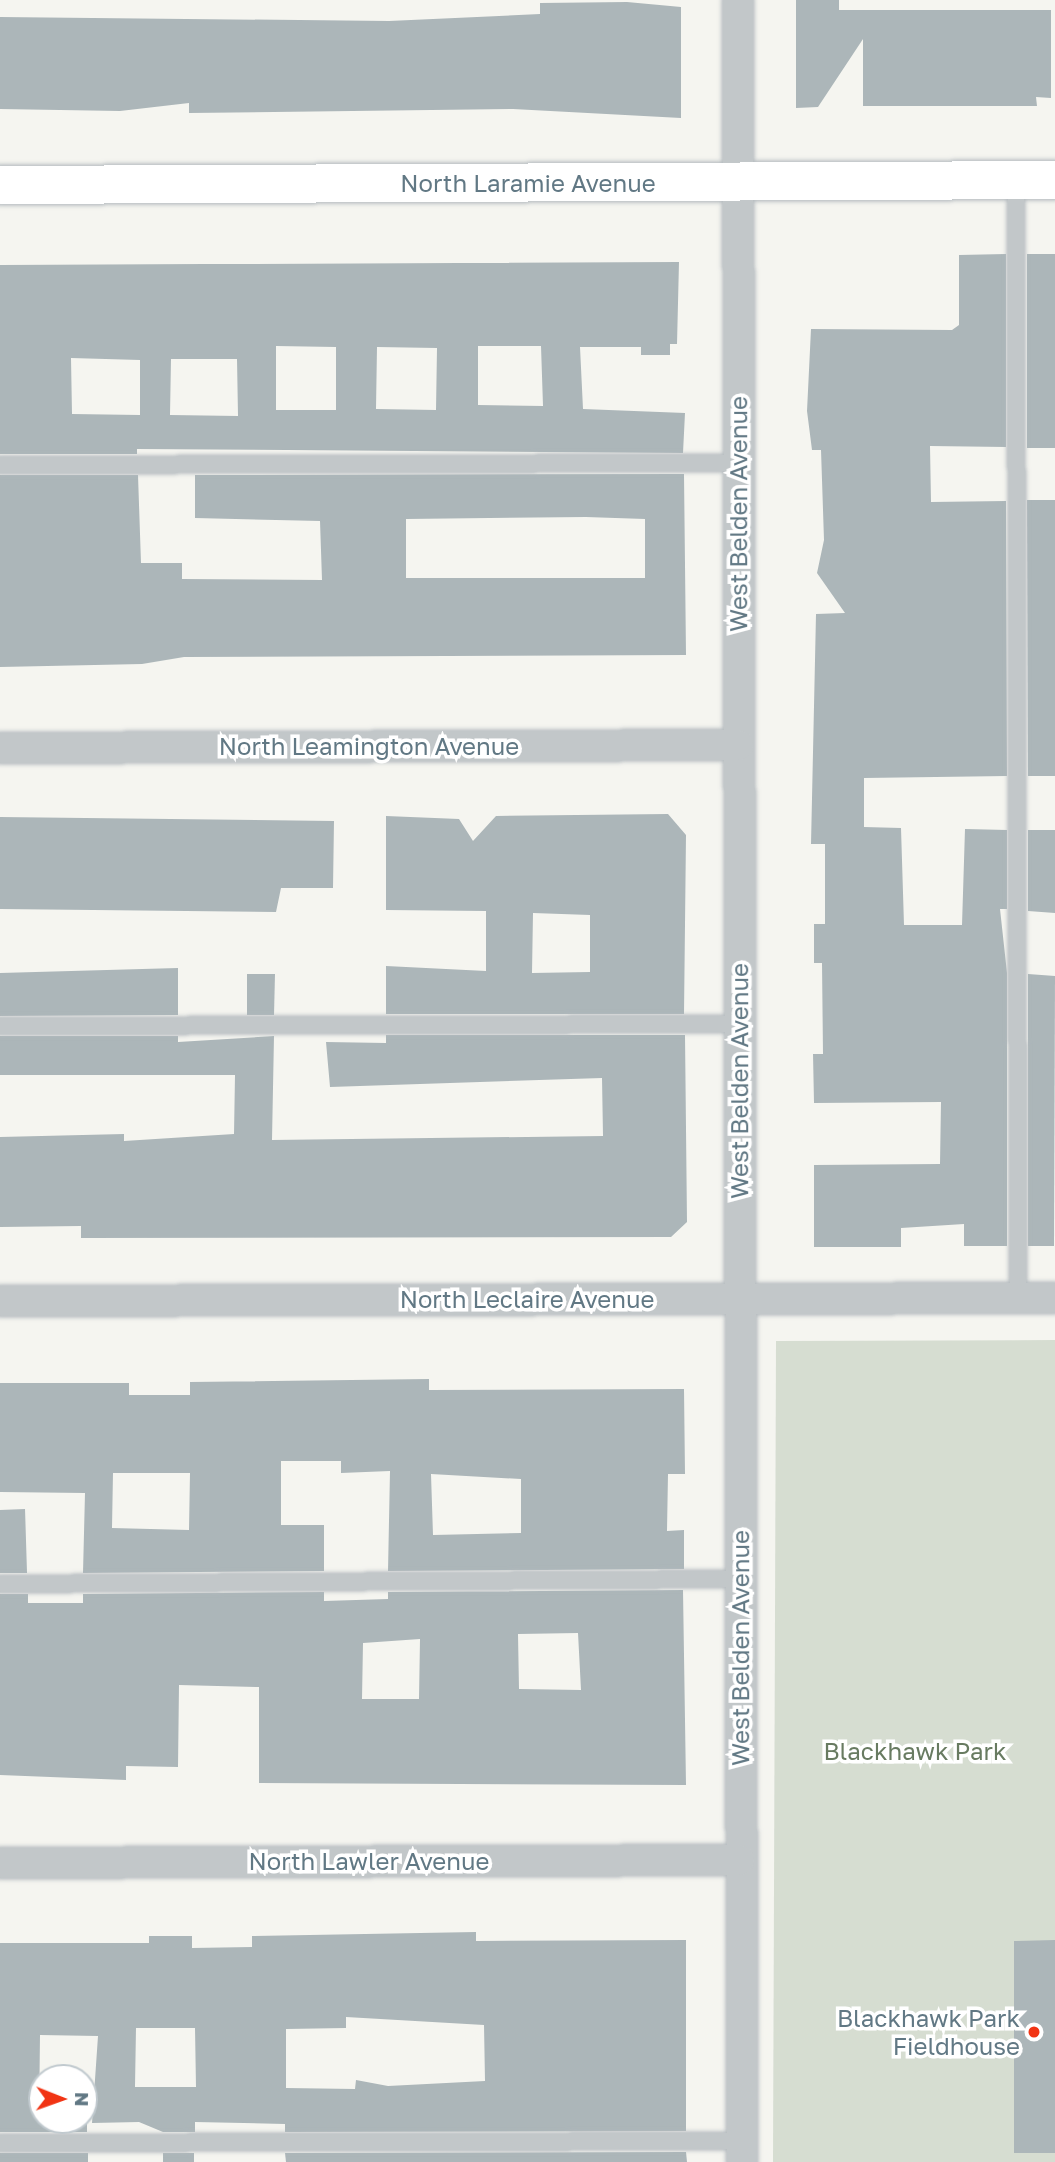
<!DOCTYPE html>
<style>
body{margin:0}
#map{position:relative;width:1055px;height:2162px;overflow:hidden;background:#f5f5f0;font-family:"Golos Text",sans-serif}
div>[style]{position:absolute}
.green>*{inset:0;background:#d6ddd1}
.building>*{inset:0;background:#acb6b9}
.roads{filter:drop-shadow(0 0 2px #b6bcc0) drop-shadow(0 0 2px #b6bcc0)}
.lane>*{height:16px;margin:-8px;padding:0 8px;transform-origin:8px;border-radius:8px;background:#c2c7c9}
.street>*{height:30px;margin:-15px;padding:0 15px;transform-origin:15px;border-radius:15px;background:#c2c7c9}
.secondary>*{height:38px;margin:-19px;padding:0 19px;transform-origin:19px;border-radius:19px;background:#fff}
.dots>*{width:19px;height:19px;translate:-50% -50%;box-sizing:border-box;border:4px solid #fff;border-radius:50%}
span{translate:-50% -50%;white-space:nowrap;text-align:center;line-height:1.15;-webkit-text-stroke:7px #fff;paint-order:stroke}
.street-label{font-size:24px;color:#617884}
.park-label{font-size:24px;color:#687b61}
.poi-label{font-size:24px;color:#617884}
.right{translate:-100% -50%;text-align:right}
.north{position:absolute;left:28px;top:2064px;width:70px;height:70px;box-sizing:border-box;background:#fff;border:2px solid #c0c9ce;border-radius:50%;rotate:91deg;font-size:19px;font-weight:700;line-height:28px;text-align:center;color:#617884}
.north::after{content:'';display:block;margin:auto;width:24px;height:32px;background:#f13414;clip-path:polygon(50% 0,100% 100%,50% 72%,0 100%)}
</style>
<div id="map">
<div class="green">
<i style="clip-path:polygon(1055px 1340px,1055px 2162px,773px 2162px,776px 1341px)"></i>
</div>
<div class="building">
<i style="clip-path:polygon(796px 0,839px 0,839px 10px,1051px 10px,1051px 98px,1036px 97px,1037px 106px,863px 106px,863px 39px,818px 107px,796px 108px)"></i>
<i style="clip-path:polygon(627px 2px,681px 7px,681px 118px,513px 109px,189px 113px,189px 103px,120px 111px,0 109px,0 17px,389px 21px,540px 14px,540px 3px)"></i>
<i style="clip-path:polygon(1006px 254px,1006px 447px,930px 446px,931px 502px,1006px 501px,1007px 776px,864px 778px,864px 827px,901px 828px,904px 925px,962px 925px,965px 829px,1007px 830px,1007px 909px,1000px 909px,1007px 973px,1007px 1246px,964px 1246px,964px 1224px,901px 1228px,901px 1247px,814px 1247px,814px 1165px,940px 1164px,941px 1102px,814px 1103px,813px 1054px,823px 1054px,822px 963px,814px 963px,814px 924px,825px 924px,825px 844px,811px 844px,816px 614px,845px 613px,817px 573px,824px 540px,821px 450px,812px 450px,807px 411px,811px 329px,952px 330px,959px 325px,959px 255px)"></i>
<i style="clip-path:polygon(1027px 254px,1055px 254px,1055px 448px,1027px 448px)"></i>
<i style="clip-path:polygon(evenodd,679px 262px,677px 344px,670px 344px,670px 355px,641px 355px,641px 347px,580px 347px,583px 409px,685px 413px,683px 453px,137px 449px,137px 454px,0 454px,0 265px,679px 262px,276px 346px,336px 347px,336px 410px,276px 410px,276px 346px,679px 262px,478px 346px,541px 346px,543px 406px,478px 405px,478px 346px,679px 262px,377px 347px,437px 348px,436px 410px,376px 409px,377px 347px,679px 262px,71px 358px,140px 360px,140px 415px,72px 414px,71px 358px,679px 262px,171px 359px,237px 359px,238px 416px,170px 415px,171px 359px)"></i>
<i style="clip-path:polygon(evenodd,684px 474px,686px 655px,184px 657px,142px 664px,0 667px,0 475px,138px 475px,141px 563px,182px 563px,182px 579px,322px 580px,320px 521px,195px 518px,195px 475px,684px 474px,586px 517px,645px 519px,645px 578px,406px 578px,406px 519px,586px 517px)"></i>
<i style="clip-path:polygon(1027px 500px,1055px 500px,1055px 776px,1028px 776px)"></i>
<i style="clip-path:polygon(evenodd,668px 814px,686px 835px,684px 1014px,386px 1014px,386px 966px,486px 971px,486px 911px,386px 910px,386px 816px,459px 819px,473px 841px,496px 816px,668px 814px,533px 913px,590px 915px,590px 972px,532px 973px,533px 913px)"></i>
<i style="clip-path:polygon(0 817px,334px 821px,333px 888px,281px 888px,276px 912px,0 909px)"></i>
<i style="clip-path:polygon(1028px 830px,1055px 830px,1055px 913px,1028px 911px)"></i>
<i style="clip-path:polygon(178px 968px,178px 1015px,0 1016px,0 973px)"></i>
<i style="clip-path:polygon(247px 974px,275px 974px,274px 1015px,247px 1015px)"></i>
<i style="clip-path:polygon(1028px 974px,1055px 976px,1054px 1246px,1028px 1246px)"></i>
<i style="clip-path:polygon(386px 1035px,685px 1035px,687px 1222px,671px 1237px,81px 1238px,81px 1226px,0 1227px,0 1137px,124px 1134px,124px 1141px,234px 1134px,235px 1075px,0 1075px,0 1036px,178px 1036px,178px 1042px,274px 1036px,272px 1140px,603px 1136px,602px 1078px,330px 1087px,326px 1042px,386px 1043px)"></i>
<i style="clip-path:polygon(evenodd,429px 1379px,429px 1390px,684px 1389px,685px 1474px,668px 1474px,667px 1531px,684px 1530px,684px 1569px,388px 1571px,390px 1471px,341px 1473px,341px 1461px,281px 1461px,281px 1525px,324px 1525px,324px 1571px,83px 1573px,85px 1493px,0 1492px,0 1383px,129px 1383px,129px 1395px,190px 1395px,190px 1382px,429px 1379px,113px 1473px,190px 1473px,189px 1530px,112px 1528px,113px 1473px,429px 1379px,431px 1474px,521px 1479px,521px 1533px,433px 1535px,431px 1474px)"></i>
<i style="clip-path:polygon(25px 1509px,27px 1573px,0 1573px,0 1510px)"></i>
<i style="clip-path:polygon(evenodd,683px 1590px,686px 1785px,259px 1783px,259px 1687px,179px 1685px,178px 1767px,126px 1766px,126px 1780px,0 1775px,0 1594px,28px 1594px,28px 1603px,83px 1603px,83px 1594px,324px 1592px,324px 1601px,388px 1599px,388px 1592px,683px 1590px,578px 1633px,581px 1690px,519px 1689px,518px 1634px,578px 1633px,683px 1590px,420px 1639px,419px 1699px,362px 1699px,363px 1643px,420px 1639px)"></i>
<i style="clip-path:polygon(evenodd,476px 1932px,476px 1941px,686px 1940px,686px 2131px,285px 2132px,285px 2124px,195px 2122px,195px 2132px,163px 2132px,139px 2122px,92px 2123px,98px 2036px,40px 2035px,39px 2120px,87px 2120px,87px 2132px,0 2132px,0 1943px,149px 1943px,149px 1936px,192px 1936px,192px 1948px,252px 1947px,252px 1936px,476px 1932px,346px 2017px,484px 2025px,485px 2081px,388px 2086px,356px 2080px,355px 2089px,286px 2088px,286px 2029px,346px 2028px,346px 2017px,476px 1932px,136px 2028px,195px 2028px,196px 2087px,135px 2087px,136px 2028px)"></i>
<i style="clip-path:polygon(1055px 1940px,1055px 2153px,1014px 2153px,1014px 1941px)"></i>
<i style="clip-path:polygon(686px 2152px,687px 2162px,286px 2162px,285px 2153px)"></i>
<i style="clip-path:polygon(0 2153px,88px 2153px,88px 2162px,0 2162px)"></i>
<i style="clip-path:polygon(163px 2153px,194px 2153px,194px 2162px,163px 2162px)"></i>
</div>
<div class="roads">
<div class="lane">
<i style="left:1016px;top:180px;width:1118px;rotate:89.9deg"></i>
<i style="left:0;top:465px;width:737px;rotate:-0.16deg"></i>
<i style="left:0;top:1026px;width:740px;rotate:-0.15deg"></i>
<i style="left:0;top:1584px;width:741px;rotate:-0.39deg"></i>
<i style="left:0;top:2143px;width:743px;rotate:-0.15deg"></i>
</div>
<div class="street">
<i style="left:738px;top:0;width:2162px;rotate:89.89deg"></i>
<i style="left:0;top:748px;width:738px;rotate:-0.23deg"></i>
<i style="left:0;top:1301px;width:1055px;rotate:-0.16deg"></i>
<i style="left:0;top:1863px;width:739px;rotate:-0.23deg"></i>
</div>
<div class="secondary">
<i style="left:0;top:185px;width:1055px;rotate:-0.27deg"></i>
</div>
</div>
<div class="dots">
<i style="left:1034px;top:2032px;background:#f13414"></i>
</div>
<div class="street-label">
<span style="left:528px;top:183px">North Laramie Avenue</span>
<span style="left:738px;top:514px;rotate:-90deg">West Belden Avenue</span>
<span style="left:369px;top:746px">North Leamington Avenue</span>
<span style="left:739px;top:1081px;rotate:-90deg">West Belden Avenue</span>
<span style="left:527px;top:1299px">North Leclaire Avenue</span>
<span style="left:740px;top:1648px;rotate:-90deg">West Belden Avenue</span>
<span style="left:369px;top:1861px">North Lawler Avenue</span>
</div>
<div class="park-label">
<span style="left:915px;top:1751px">Blackhawk Park</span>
</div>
<div class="poi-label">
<span class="right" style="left:1020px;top:2032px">Blackhawk Park<br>Fieldhouse</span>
</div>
<div class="north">N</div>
</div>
